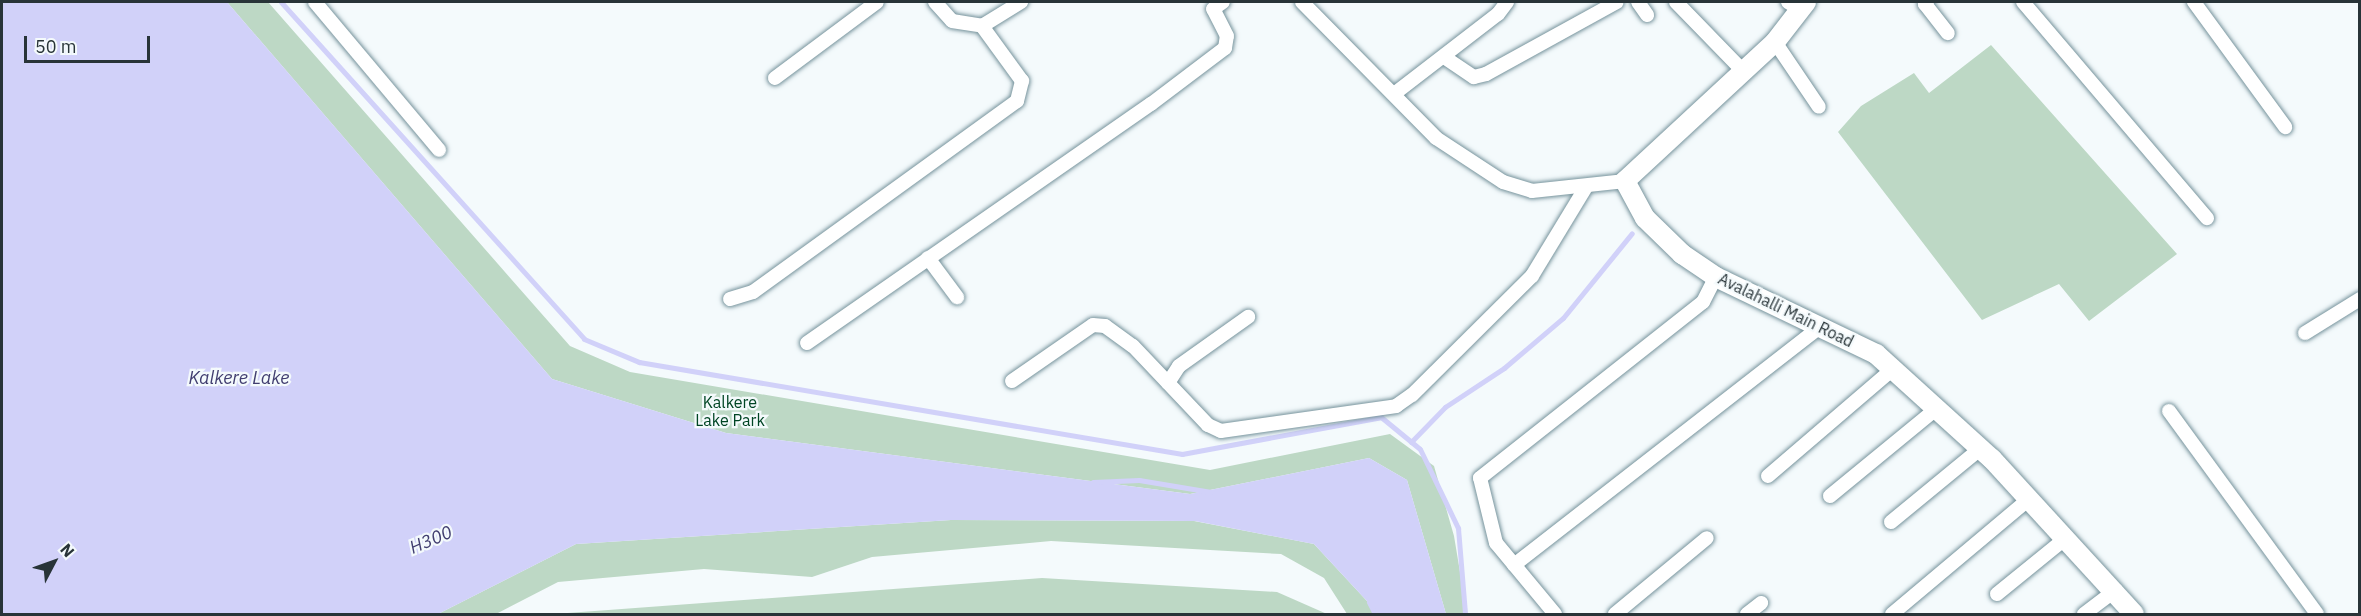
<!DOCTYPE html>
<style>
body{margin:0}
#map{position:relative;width:2361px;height:616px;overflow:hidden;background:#f4fafc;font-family:"IBM Plex Sans",sans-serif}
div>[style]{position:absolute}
.green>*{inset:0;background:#bdd8c5}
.water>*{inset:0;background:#d1d1f9}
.stream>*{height:5px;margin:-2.5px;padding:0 2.5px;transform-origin:2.5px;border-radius:2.5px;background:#d1d1f9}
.roads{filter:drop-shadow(0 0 2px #76939c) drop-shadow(0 0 2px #76939c)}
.minor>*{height:14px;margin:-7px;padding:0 7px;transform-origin:7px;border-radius:7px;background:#fff}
.secondary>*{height:20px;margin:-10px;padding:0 10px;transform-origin:10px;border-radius:10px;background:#fff}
span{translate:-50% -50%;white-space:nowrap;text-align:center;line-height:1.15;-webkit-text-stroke:4.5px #f4fafc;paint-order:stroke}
.street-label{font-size:16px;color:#283438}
.park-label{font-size:16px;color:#004524}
.water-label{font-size:18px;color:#413e70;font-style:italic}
.frame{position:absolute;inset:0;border:3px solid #283438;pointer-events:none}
.north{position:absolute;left:24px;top:532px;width:60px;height:60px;-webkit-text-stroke:4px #f4fafc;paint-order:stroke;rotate:49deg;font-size:16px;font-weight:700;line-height:24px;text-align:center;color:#283438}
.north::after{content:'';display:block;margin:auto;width:21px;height:27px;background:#283438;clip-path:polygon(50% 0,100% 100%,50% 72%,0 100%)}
.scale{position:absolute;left:24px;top:36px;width:126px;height:27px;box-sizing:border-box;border:3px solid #283438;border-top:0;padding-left:8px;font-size:18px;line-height:21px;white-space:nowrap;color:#283438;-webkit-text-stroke:4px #f4fafc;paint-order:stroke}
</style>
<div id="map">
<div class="green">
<i style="clip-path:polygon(227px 2px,268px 2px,570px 346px,630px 372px,1210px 470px,1390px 434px,1434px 466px,1454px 536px,1467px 614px,1446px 614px,1407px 480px,1369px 458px,1190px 494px,726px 433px,552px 379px)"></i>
<i style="clip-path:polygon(1991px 45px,2177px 254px,2089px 321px,2059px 284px,1982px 320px,1838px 132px,1861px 106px,1914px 73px,1929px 93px)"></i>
<i style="clip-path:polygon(951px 520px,1194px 521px,1314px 544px,1379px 614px,1347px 614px,1324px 578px,1281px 554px,1051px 541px,872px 557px,812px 577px,704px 569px,558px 582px,496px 614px,438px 614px,576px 544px)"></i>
<i style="clip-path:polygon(1042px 578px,1277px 592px,1327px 614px,554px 614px)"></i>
</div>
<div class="water">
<i style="clip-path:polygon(2px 2px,227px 2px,552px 379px,726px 433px,1190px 494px,1369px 458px,1407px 480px,1446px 614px,1379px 614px,1314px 544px,1195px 521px,951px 520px,576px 544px,438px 614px,2px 614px)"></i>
</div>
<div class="stream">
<i style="left:281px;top:2px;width:453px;rotate:48deg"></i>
<i style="left:584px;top:339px;width:60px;rotate:22.7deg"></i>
<i style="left:639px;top:362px;width:551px;rotate:9.62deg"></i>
<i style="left:1182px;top:454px;width:202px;rotate:-10.5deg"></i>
<i style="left:1381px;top:417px;width:50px;rotate:39.4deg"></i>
<i style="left:1420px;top:449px;width:88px;rotate:64.3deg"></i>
<i style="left:1458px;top:528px;width:86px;rotate:85.3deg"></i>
<i style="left:1411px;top:442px;width:49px;rotate:-45.8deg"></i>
<i style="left:1445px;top:407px;width:71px;rotate:-33.5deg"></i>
<i style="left:1504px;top:368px;width:77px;rotate:-40.3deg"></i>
<i style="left:1563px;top:318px;width:109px;rotate:-50.9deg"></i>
<i style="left:1093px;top:482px;width:46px;rotate:-2.5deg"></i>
<i style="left:1139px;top:480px;width:73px;rotate:9.5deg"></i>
<i style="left:1369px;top:602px;width:13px;rotate:63deg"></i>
</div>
<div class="roads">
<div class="minor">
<i style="left:315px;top:2px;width:193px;rotate:50deg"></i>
<i style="left:935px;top:2px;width:25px;rotate:48deg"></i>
<i style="left:952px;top:21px;width:30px;rotate:9deg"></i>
<i style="left:982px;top:26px;width:46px;rotate:-31.6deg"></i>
<i style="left:1302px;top:2px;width:191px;rotate:45.4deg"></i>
<i style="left:1436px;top:138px;width:80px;rotate:33.3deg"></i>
<i style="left:1503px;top:182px;width:30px;rotate:17deg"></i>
<i style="left:1532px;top:191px;width:94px;rotate:-6.1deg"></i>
<i style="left:1638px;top:2px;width:16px;rotate:55deg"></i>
<i style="left:1676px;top:2px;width:96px;rotate:45.8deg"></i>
<i style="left:1788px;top:2px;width:13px;rotate:32deg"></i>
<i style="left:1927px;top:2px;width:3px;rotate:135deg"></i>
<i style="left:1925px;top:4px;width:37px;rotate:52deg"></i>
<i style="left:2023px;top:2px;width:284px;rotate:49.6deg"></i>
<i style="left:2194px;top:2px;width:155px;rotate:53.9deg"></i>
<i style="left:1775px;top:42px;width:78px;rotate:55.9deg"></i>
<i style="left:1444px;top:57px;width:36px;rotate:34deg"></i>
<i style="left:1474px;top:77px;width:12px;rotate:-14deg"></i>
<i style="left:1486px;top:74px;width:149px;rotate:-28.8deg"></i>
<i style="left:775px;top:78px;width:127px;rotate:-36.7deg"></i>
<i style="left:1394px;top:94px;width:131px;rotate:-37.6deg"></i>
<i style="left:1498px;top:14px;width:15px;rotate:-53deg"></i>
<i style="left:928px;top:258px;width:49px;rotate:53.4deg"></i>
<i style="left:730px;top:299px;width:24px;rotate:-17deg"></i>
<i style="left:753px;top:292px;width:326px;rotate:-35.9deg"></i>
<i style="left:1017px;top:101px;width:21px;rotate:-76deg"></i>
<i style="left:1022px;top:81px;width:68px;rotate:-126deg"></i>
<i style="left:2305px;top:333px;width:65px;rotate:-31.7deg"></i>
<i style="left:807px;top:343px;width:419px;rotate:-34.8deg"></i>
<i style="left:1151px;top:104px;width:93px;rotate:-37.1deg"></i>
<i style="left:1225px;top:48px;width:12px;rotate:-81deg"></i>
<i style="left:1227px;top:36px;width:30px;rotate:-117deg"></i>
<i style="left:1213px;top:9px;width:12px;rotate:-35deg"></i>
<i style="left:1012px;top:381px;width:98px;rotate:-34.7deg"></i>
<i style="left:1093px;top:325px;width:12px;rotate:5deg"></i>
<i style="left:1105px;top:326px;width:34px;rotate:36deg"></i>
<i style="left:1133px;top:346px;width:109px;rotate:46.5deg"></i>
<i style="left:1208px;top:425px;width:14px;rotate:25deg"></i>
<i style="left:1221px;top:431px;width:177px;rotate:-8.1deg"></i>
<i style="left:1396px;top:406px;width:19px;rotate:-35deg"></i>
<i style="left:1412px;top:395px;width:169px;rotate:-44.8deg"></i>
<i style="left:1532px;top:276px;width:104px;rotate:-58.8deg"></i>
<i style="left:1168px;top:383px;width:20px;rotate:-57deg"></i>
<i style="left:1179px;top:366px;width:85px;rotate:-35.4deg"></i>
<i style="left:2169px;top:411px;width:251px;rotate:53.9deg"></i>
<i style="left:1768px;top:476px;width:165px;rotate:-40.6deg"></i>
<i style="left:1830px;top:496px;width:137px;rotate:-39.4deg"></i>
<i style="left:1891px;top:522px;width:115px;rotate:-39.4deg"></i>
<i style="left:1514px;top:565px;width:388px;rotate:-37.9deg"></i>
<i style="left:1997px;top:594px;width:89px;rotate:-39.1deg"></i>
<i style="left:1555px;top:614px;width:92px;rotate:-129.7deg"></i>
<i style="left:1496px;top:543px;width:67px;rotate:-103.8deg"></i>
<i style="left:1480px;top:478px;width:284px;rotate:-38.3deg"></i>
<i style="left:1703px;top:302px;width:28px;rotate:-63deg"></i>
<i style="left:1615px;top:614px;width:119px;rotate:-39.6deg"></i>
<i style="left:1747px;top:614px;width:18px;rotate:-38deg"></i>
<i style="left:1892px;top:614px;width:179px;rotate:-40deg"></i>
<i style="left:2084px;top:614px;width:40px;rotate:-37deg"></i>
</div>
<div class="secondary">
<i style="left:1806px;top:2px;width:51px;rotate:127.8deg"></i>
<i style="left:1775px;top:42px;width:205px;rotate:137.2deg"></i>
<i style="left:1625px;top:181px;width:42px;rotate:61.6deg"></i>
<i style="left:1645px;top:218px;width:52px;rotate:44.2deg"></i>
<i style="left:1682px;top:254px;width:41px;rotate:34.1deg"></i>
<i style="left:1716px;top:277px;width:178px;rotate:25.7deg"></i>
<i style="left:1876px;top:354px;width:156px;rotate:42.2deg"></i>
<i style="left:1992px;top:459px;width:210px;rotate:47.5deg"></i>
</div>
</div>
<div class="street-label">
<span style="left:1786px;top:310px;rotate:26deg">Avalahalli Main Road</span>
</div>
<div class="park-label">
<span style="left:730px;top:411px">Kalkere<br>Lake Park</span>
</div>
<div class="water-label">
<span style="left:239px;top:378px">Kalkere Lake</span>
<span style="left:431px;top:540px;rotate:-23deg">H300</span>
</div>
<div class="frame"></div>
<div class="north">N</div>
<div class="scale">50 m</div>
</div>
